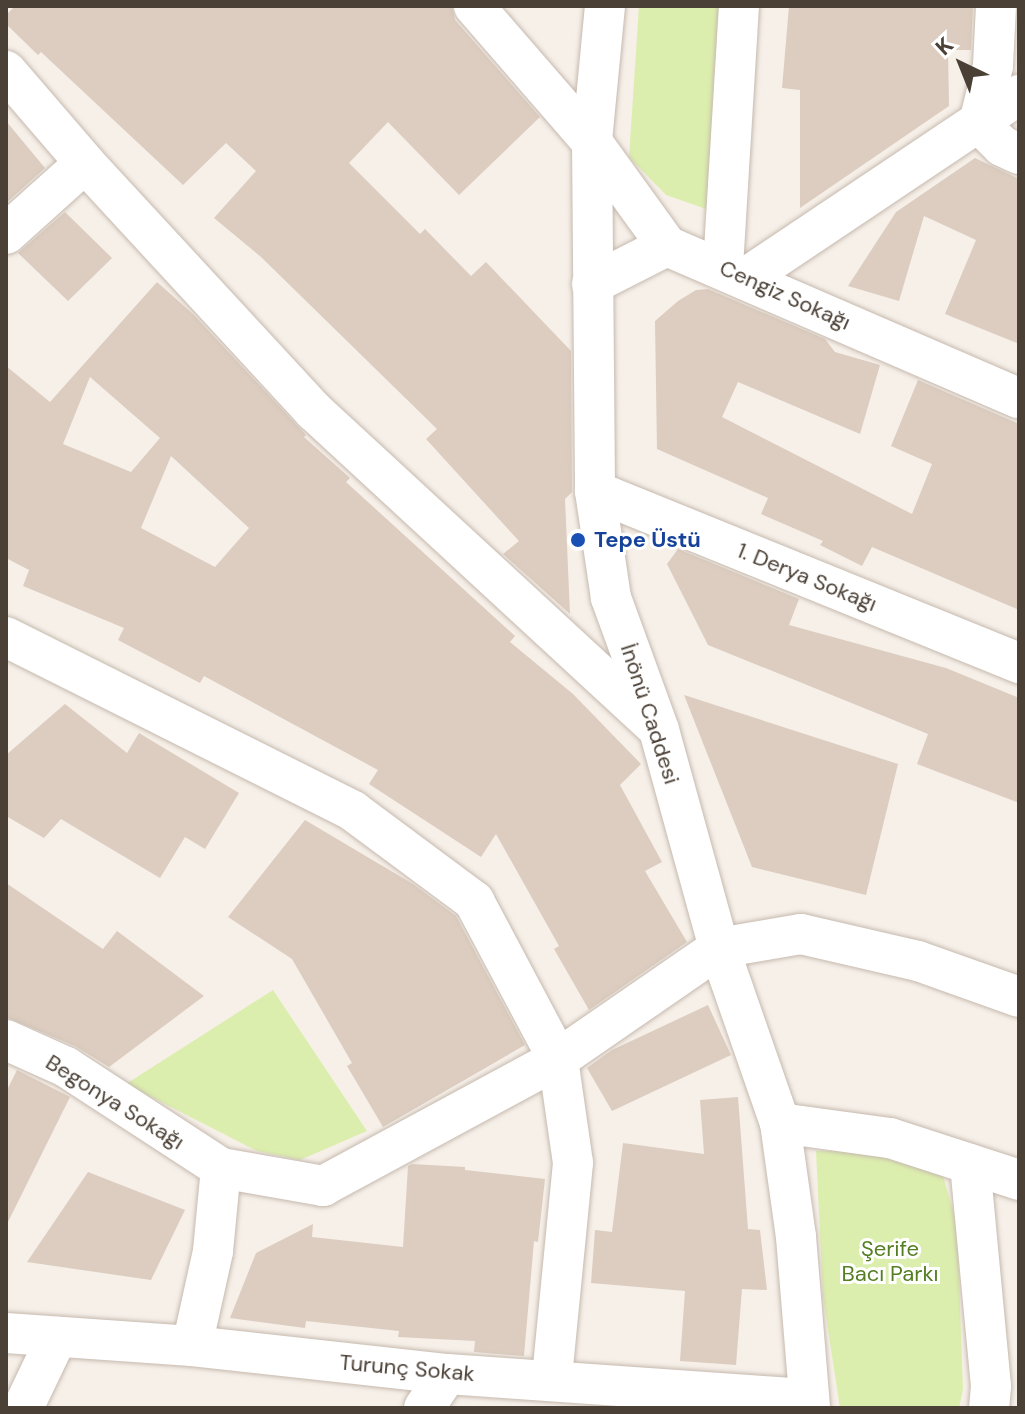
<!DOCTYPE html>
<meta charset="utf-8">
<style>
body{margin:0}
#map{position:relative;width:1025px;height:1414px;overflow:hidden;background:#f6f0e9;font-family:"DM Sans",sans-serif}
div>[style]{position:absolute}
.green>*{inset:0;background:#dceeae}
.building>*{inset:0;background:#dccdc0}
.roads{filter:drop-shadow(0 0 2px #c6b9ae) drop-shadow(0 0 2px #c6b9ae)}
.minor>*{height:40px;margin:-20px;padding:0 20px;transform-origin:20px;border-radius:20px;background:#fff}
.dots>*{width:22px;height:22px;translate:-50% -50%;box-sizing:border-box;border:4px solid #fff;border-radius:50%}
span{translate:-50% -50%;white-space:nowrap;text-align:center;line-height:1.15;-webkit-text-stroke:6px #fff;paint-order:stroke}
.street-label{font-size:22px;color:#4b4036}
.transit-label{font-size:22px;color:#164399;font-weight:700}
.left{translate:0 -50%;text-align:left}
.park-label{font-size:22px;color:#547e21}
.frame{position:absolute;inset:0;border:8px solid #4b4036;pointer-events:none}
.north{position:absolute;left:921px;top:24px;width:80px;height:80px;-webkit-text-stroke:6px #fff;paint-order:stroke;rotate:317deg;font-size:22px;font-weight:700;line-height:32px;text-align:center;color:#4b4036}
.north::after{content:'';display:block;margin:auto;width:28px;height:36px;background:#4b4036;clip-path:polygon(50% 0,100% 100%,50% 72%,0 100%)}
</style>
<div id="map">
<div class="green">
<i style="clip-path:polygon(639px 6px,728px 6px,712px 211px,666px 195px,629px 157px)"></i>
<i style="clip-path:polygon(273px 990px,367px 1131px,300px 1160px,257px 1151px,126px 1084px)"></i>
<i style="clip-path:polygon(816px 1151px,863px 1151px,943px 1176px,957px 1224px,963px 1389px,959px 1408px,840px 1408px,823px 1297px)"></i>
</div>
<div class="building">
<i style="clip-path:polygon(15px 6px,452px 6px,455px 20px,540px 117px,459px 195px,388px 122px,349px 163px,420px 234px,425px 229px,471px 276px,486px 262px,571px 351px,572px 492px,565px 499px,570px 614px,503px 554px,519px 541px,426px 439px,437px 429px,261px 257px,214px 218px,256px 171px,226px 143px,183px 185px,41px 52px,38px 55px,6px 24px,6px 15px)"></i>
<i style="clip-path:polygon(789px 6px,973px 6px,971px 50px,948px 50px,949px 106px,800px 208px,800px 90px,782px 88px)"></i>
<i style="clip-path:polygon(6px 121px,45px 168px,6px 203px)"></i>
<i style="clip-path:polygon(975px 158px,1019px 179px,1019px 344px,945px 314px,976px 240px,924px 216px,899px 301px,848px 286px,896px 212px)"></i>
<i style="clip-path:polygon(65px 212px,112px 258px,68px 301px,18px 253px)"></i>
<i style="clip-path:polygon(evenodd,157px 282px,193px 314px,306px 435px,304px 437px,350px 478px,346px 482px,515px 636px,510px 642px,573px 694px,641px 764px,620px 785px,662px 862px,645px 871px,687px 942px,589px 1010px,554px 949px,559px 946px,496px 834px,481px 857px,369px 784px,378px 770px,204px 676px,200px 683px,118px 640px,124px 628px,23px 586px,29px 570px,6px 558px,6px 366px,50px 402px,157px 282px,90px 377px,160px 438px,131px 472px,63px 444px,90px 377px,157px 282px,171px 456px,249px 528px,215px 567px,141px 528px,171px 456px)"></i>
<i style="clip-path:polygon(708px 289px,825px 339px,835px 352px,880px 365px,860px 434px,738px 382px,722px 417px,912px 514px,932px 464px,891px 446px,918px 380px,1019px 424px,1019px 610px,872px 547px,862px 566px,820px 545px,823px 541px,761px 514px,768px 498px,657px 449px,655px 321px,678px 301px,696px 290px)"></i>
<i style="clip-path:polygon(678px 549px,799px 599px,789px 625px,946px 668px,1019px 698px,1019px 803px,917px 764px,928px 734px,708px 645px,667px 564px)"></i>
<i style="clip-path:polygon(684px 695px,898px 764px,866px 895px,752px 867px)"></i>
<i style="clip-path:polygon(65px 704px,127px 753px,139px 733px,239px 793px,205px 849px,185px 837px,160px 878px,61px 819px,44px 838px,6px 816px,6px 755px)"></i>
<i style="clip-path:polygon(305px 820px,413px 884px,456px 916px,525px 1045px,383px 1127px,347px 1066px,352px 1063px,292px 959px,228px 917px)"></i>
<i style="clip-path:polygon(6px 883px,103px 949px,117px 931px,204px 996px,109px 1067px,75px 1046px,6px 1017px)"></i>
<i style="clip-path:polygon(708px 1005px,731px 1055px,612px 1111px,587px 1068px,612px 1050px)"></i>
<i style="clip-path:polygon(17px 1070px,70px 1097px,6px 1226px,6px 1092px)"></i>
<i style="clip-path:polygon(738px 1097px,748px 1229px,760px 1230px,767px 1290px,742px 1289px,736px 1365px,680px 1361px,685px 1291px,591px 1283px,595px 1230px,612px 1232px,623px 1143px,704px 1154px,700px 1100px)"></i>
<i style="clip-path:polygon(412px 1164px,465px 1167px,465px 1170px,545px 1179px,538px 1242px,534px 1241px,524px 1356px,474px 1352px,475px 1341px,398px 1337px,399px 1331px,306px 1321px,305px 1328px,230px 1318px,256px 1253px,313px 1224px,312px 1237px,403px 1247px,408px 1166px)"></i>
<i style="clip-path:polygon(88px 1172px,185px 1210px,151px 1280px,27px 1262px)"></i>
</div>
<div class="roads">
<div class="minor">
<i style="left:474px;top:6px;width:180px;rotate:49.1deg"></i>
<i style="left:592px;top:142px;width:128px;rotate:54.2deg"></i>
<i style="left:667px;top:246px;width:383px;rotate:23.4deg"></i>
<i style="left:605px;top:6px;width:137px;rotate:95.5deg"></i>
<i style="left:592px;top:142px;width:349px;rotate:89.5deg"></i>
<i style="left:595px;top:491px;width:108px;rotate:81.5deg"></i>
<i style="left:611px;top:598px;width:140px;rotate:70deg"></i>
<i style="left:659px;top:730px;width:226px;rotate:74.6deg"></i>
<i style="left:719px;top:948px;width:185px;rotate:70.8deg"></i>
<i style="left:780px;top:1123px;width:115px;rotate:82deg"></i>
<i style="left:796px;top:1237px;width:172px;rotate:85.3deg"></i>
<i style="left:996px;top:6px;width:60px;rotate:92.9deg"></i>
<i style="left:993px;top:66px;width:59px;rotate:103.8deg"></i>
<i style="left:979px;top:123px;width:33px;rotate:45deg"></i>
<i style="left:1002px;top:146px;width:19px;rotate:25deg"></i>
<i style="left:6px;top:71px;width:121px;rotate:49.3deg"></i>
<i style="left:85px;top:163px;width:338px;rotate:47.3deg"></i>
<i style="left:314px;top:411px;width:461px;rotate:42.7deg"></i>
<i style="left:6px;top:234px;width:106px;rotate:-41.9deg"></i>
<i style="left:723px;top:267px;width:261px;rotate:-86.5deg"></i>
<i style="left:744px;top:279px;width:331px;rotate:-33.8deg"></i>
<i style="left:592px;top:284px;width:84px;rotate:-26.9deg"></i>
<i style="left:595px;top:491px;width:458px;rotate:22.1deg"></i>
<i style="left:6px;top:637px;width:388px;rotate:26.6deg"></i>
<i style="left:353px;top:811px;width:151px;rotate:36.6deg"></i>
<i style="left:474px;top:901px;width:179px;rotate:62deg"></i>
<i style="left:558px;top:1059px;width:105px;rotate:81.8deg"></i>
<i style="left:573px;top:1163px;width:217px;rotate:95.6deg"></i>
<i style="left:6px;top:1040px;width:66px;rotate:24.2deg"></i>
<i style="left:66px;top:1067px;width:185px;rotate:33.1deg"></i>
<i style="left:780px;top:1123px;width:111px;rotate:7.8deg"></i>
<i style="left:890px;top:1138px;width:136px;rotate:18deg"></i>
<i style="left:970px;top:1164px;width:223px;rotate:84.6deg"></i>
<i style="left:991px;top:1386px;width:22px;rotate:95deg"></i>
<i style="left:6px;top:1333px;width:186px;rotate:4deg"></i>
<i style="left:192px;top:1346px;width:257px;rotate:6.3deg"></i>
<i style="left:447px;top:1374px;width:363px;rotate:4deg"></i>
<i style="left:192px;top:1346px;width:97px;rotate:-77.5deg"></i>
<i style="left:213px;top:1251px;width:83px;rotate:-84.5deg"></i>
<i style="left:221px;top:1168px;width:104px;rotate:10deg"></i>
<i style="left:323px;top:1186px;width:267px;rotate:-28.4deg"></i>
<i style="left:558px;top:1059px;width:196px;rotate:-34.6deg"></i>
<i style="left:719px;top:948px;width:83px;rotate:-9.7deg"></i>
<i style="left:801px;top:934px;width:120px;rotate:13deg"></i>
<i style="left:918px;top:961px;width:107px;rotate:19.6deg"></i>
<i style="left:23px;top:1408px;width:79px;rotate:-64.4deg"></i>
<i style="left:424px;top:1408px;width:41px;rotate:-55.9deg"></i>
</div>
</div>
<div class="dots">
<i style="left:578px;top:540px;background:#1a4fb4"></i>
</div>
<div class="street-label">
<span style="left:785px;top:295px;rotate:24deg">Cengiz Sokağı</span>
<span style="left:807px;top:577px;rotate:22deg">1. Derya Sokağı</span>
<span style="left:650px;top:714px;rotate:72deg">İnönü Caddesi</span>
<span style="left:115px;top:1102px;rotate:32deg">Begonya Sokağı</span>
<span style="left:407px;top:1368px;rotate:5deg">Turunç Sokak</span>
</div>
<div class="transit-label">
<span class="left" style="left:594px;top:540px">Tepe Üstü</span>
</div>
<div class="park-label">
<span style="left:890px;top:1261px">Şerife<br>Bacı Parkı</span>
</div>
<div class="frame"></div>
<div class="north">K</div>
</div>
